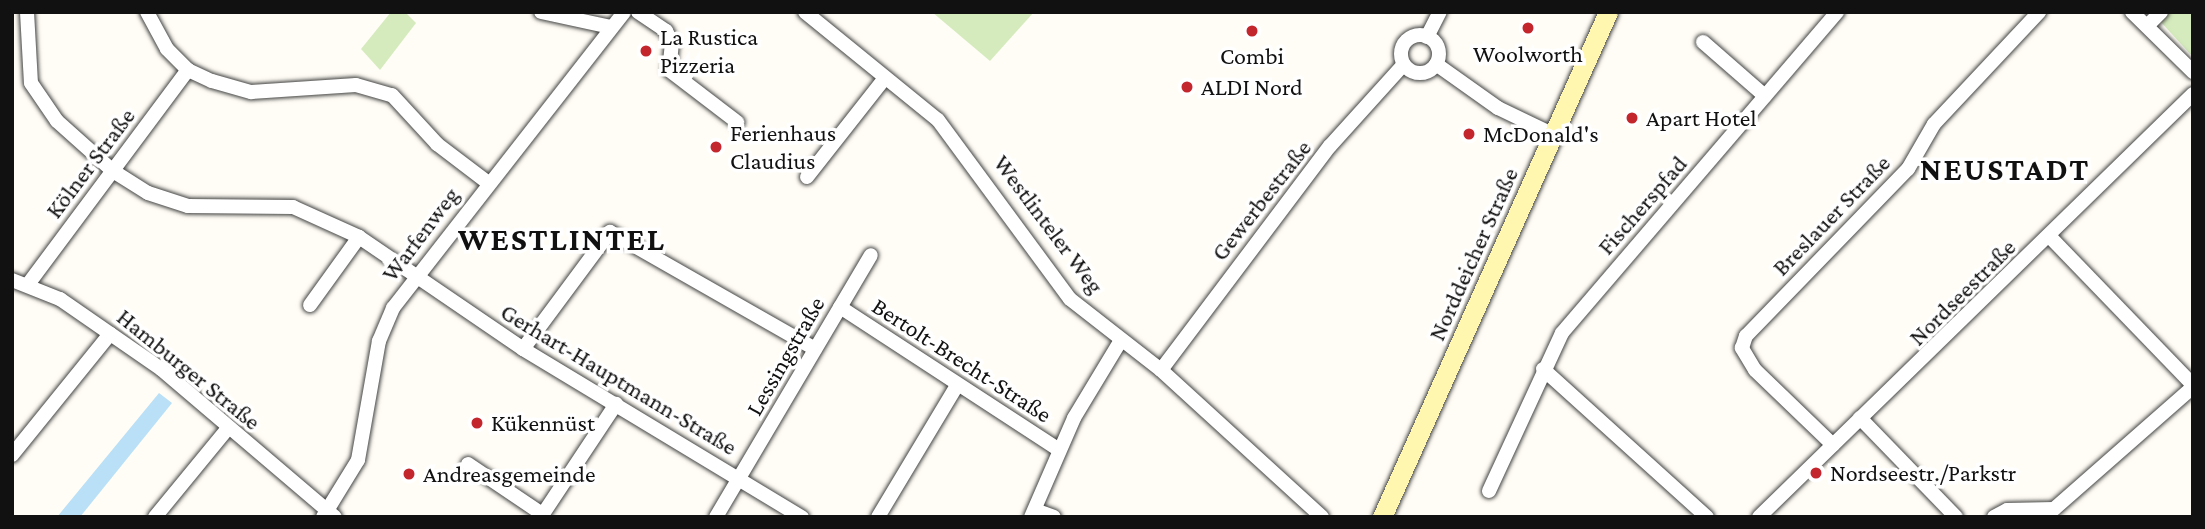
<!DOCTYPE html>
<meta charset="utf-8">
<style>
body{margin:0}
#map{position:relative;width:2205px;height:529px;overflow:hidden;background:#fffdf5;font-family:"Crimson Pro",serif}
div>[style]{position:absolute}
.green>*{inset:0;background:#d5ebbd}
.water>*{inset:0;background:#b9e0f7}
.roads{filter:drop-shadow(0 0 2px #444) drop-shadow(0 0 2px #444)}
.street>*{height:14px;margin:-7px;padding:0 7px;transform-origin:7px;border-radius:7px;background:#fff}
.street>.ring{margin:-7px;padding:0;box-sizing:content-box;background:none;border:14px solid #fff;border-radius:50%}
.secondary>*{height:19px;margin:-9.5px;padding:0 9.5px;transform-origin:9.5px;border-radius:9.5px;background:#fff6b0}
.dots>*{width:19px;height:19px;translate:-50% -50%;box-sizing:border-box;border:4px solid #fff;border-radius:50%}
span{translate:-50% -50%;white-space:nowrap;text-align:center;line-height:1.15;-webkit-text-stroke:7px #fff;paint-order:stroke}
.poi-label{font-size:24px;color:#111}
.left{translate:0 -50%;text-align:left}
.street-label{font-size:24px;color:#111}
.district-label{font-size:32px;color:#111;font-weight:700;letter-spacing:2px}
.frame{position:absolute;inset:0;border:14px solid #111;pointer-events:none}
</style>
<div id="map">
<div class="green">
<i style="clip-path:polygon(391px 12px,405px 12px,416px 23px,380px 70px,361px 49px)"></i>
<i style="clip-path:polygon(932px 12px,1034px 12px,990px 61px)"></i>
<i style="clip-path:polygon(2167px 12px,2193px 12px,2193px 57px,2159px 20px)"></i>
</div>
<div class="water">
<i style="clip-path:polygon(159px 393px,172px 403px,80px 517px,57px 517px)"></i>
</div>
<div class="roads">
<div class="street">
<i style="left:27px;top:12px;width:71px;rotate:86.8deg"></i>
<i style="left:31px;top:83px;width:46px;rotate:55.6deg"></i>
<i style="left:57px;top:121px;width:75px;rotate:41.8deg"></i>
<i style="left:113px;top:171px;width:41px;rotate:32.2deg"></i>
<i style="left:148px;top:193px;width:42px;rotate:18deg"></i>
<i style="left:188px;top:206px;width:105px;rotate:0.5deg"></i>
<i style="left:293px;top:207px;width:72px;rotate:24.4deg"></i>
<i style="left:359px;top:237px;width:199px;rotate:34.3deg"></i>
<i style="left:523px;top:349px;width:326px;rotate:31.1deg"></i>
<i style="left:147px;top:12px;width:42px;rotate:61.6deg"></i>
<i style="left:167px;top:49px;width:30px;rotate:45deg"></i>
<i style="left:188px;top:70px;width:26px;rotate:25deg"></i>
<i style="left:212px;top:81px;width:41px;rotate:15.8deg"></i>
<i style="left:251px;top:92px;width:105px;rotate:-3.8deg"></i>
<i style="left:356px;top:85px;width:37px;rotate:16deg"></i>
<i style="left:392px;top:95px;width:67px;rotate:47.4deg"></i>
<i style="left:437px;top:144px;width:63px;rotate:37.2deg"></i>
<i style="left:541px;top:12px;width:72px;rotate:12.1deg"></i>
<i style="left:638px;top:12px;width:34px;rotate:34deg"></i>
<i style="left:666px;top:31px;width:13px;rotate:63deg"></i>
<i style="left:672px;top:43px;width:27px;rotate:96deg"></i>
<i style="left:669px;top:70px;width:86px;rotate:37.4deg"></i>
<i style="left:805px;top:12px;width:171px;rotate:39.1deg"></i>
<i style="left:938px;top:120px;width:222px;rotate:53.6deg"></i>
<i style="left:1070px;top:299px;width:115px;rotate:38deg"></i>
<i style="left:1161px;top:370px;width:218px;rotate:42.4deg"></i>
<i style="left:2132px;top:12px;width:86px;rotate:44.5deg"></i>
<i style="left:2149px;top:24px;width:17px;rotate:-45deg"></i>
<i class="ring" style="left:1401px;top:35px;width:24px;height:24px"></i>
<i style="left:1427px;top:37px;width:28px;rotate:-63deg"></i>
<i style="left:1703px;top:42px;width:82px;rotate:41.1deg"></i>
<i style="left:1436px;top:64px;width:76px;rotate:35.4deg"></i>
<i style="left:1498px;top:108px;width:60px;rotate:25.7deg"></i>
<i style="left:807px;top:177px;width:126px;rotate:-51.8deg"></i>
<i style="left:2050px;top:237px;width:206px;rotate:46deg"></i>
<i style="left:12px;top:280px;width:52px;rotate:21.6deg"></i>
<i style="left:60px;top:299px;width:123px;rotate:34.7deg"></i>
<i style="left:161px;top:369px;width:228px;rotate:40.4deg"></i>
<i style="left:29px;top:283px;width:266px;rotate:-53.3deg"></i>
<i style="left:310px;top:305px;width:84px;rotate:-54.2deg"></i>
<i style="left:840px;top:307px;width:262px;rotate:33.1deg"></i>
<i style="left:523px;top:349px;width:146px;rotate:-53.4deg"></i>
<i style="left:610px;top:232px;width:236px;rotate:29.7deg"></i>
<i style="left:1543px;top:369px;width:221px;rotate:42.1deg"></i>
<i style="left:1161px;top:370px;width:281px;rotate:-53deg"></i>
<i style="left:1330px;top:146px;width:110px;rotate:-47.9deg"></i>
<i style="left:1860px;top:418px;width:138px;rotate:45.9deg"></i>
<i style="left:1833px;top:445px;width:108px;rotate:-136.1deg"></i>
<i style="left:1755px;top:370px;width:26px;rotate:-121deg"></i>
<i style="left:1742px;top:348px;width:13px;rotate:-72deg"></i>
<i style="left:1746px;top:336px;width:233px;rotate:-45.9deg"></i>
<i style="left:1908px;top:169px;width:52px;rotate:-60deg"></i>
<i style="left:1934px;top:124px;width:154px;rotate:-46.8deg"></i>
<i style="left:12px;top:455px;width:156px;rotate:-51deg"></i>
<i style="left:468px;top:464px;width:89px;rotate:34deg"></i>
<i style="left:1489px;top:491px;width:174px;rotate:-65.2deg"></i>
<i style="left:1562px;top:333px;width:423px;rotate:-49.4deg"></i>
<i style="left:1035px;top:510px;width:20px;rotate:20deg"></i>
<i style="left:155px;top:517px;width:115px;rotate:-50.6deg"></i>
<i style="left:323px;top:517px;width:67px;rotate:-58.4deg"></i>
<i style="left:358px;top:460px;width:121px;rotate:-80deg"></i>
<i style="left:379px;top:341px;width:36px;rotate:-67deg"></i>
<i style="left:393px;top:308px;width:375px;rotate:-52deg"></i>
<i style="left:541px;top:517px;width:136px;rotate:-56.4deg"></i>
<i style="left:716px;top:517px;width:304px;rotate:-59.4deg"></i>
<i style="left:878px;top:517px;width:152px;rotate:-59deg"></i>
<i style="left:1031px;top:517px;width:108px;rotate:-66.5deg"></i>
<i style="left:1074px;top:418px;width:91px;rotate:-58.9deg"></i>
<i style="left:1759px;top:517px;width:606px;rotate:-44.26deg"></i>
<i style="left:1994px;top:517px;width:15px;rotate:-28deg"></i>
<i style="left:2007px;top:510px;width:47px;rotate:-1.2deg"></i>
<i style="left:2054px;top:509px;width:185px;rotate:-41.3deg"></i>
</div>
<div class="secondary">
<i style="left:1382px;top:517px;width:553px;rotate:-65.89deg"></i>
</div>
</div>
<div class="dots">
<i style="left:1528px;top:28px;background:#c4262e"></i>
<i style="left:1252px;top:31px;background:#c4262e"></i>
<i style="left:646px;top:51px;background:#c4262e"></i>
<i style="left:1187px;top:87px;background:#c4262e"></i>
<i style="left:1632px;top:118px;background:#c4262e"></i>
<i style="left:1469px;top:134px;background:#c4262e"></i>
<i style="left:716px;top:147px;background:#c4262e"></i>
<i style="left:477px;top:423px;background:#c4262e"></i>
<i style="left:1816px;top:473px;background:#c4262e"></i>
<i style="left:409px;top:474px;background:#c4262e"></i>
</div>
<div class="poi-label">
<span class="left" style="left:660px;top:51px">La Rustica<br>Pizzeria</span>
<span style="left:1528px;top:54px">Woolworth</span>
<span style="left:1252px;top:56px">Combi</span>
<span class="left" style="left:1201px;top:87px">ALDI Nord</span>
<span class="left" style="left:1646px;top:118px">Apart Hotel</span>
<span class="left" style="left:730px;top:147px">Ferienhaus<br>Claudius</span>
<span class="left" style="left:1483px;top:134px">McDonald's</span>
<span class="left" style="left:491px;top:423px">Kükennüst</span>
<span class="left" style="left:1830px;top:473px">Nordseestr./Parkstr</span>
<span class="left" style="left:423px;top:474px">Andreasgemeinde</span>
</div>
<div class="street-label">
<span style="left:90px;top:163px;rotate:-53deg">Kölner Straße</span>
<span style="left:1261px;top:200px;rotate:-52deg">Gewerbestraße</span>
<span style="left:1642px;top:205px;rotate:-49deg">Fischerspfad</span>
<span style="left:1831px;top:215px;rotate:-46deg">Breslauer Straße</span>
<span style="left:1049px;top:224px;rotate:53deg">Westlinteler Weg</span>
<span style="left:420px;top:234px;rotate:-53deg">Warfenweg</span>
<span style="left:1473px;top:254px;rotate:-66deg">Norddeicher Straße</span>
<span style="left:1962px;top:292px;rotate:-45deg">Nordseestraße</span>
<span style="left:785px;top:356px;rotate:-60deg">Lessingstraße</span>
<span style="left:962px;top:360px;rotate:33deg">Bertolt-Brecht-Straße</span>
<span style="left:189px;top:369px;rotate:39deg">Hamburger Straße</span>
<span style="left:619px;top:379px;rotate:31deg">Gerhart-Hauptmann-Straße</span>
</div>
<div class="district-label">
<span style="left:2005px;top:169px">NEUSTADT</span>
<span style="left:562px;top:239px">WESTLINTEL</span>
</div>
<div class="frame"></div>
</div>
